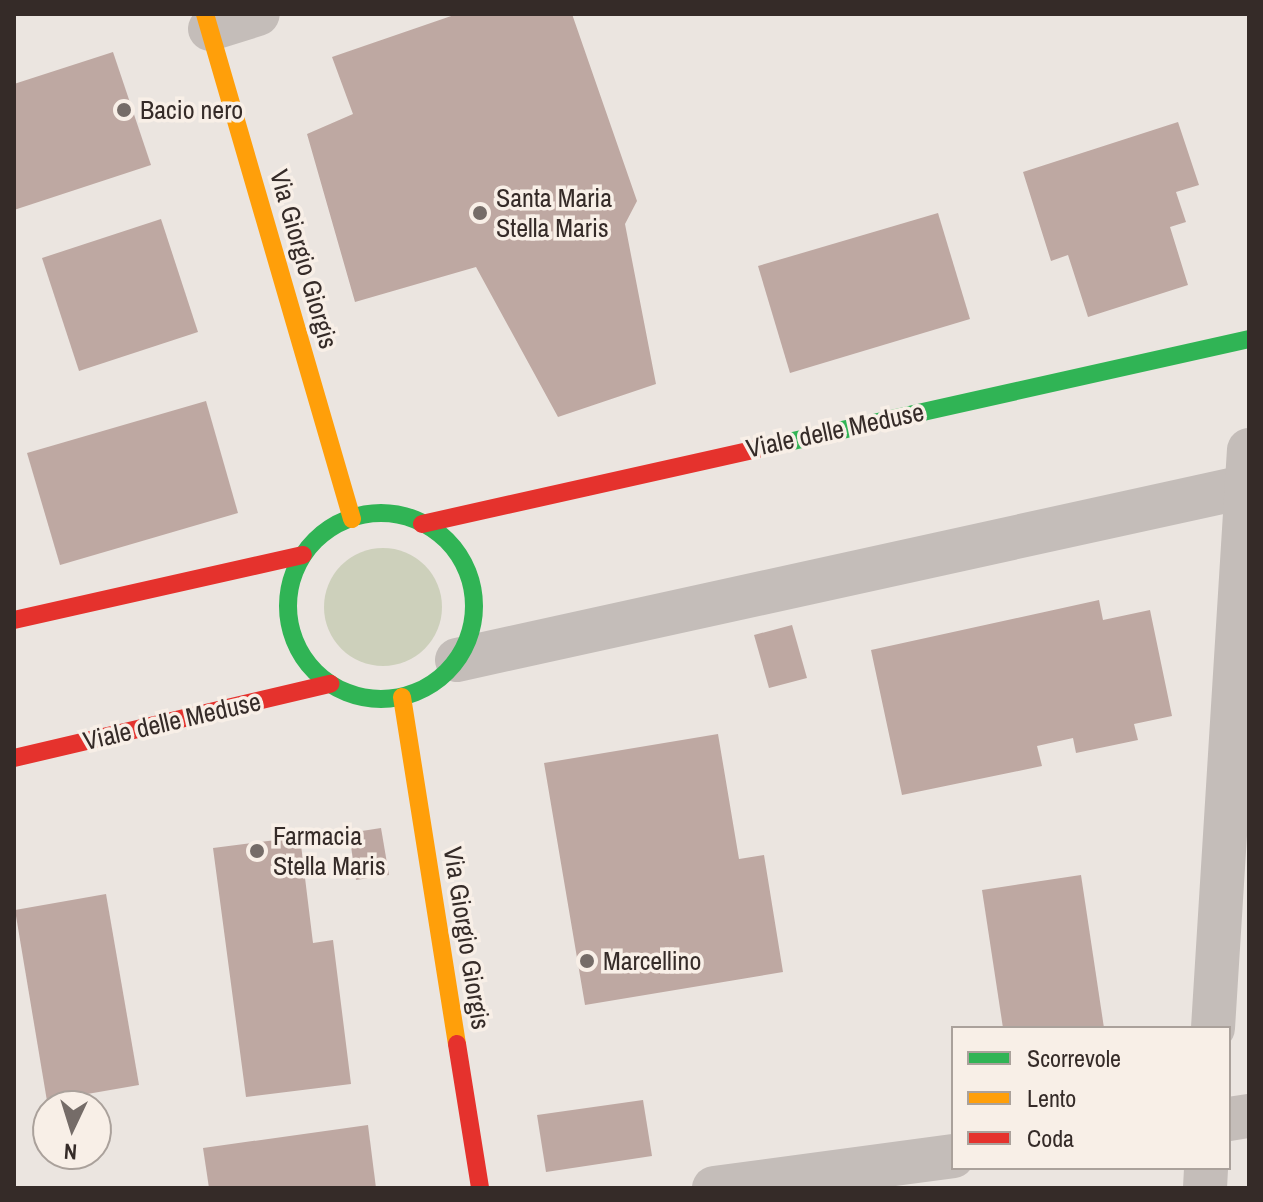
<!DOCTYPE html>
<style>
body{margin:0}
#map{position:relative;width:1263px;height:1202px;overflow:hidden;background:#ebe5e0;font-family:"Archivo Narrow",sans-serif}
div>[style]{position:absolute}
.green>*{inset:0;background:#cdd0bb}
.round{border-radius:50%}
.building>*{inset:0;background:#bea8a2}
.street>*{height:44px;margin:-22px;padding:0 22px;transform-origin:22px;border-radius:22px;background:#c4bdb9}
.fast>*{height:18px;margin:-9px;padding:0 9px;transform-origin:9px;border-radius:9px;background:#30b455}
.fast>.ring{margin:-9px;padding:0;box-sizing:content-box;background:none;border:18px solid #30b455;border-radius:50%}
.slow>*{height:18px;margin:-9px;padding:0 9px;transform-origin:9px;border-radius:9px;background:#ff9f0a}
.jam>*{height:18px;margin:-9px;padding:0 9px;transform-origin:9px;border-radius:9px;background:#e5322d}
.dots>*{width:22px;height:22px;translate:-50% -50%;box-sizing:border-box;border:4px solid #f8efe7;border-radius:50%}
span{translate:-50% -50%;white-space:nowrap;text-align:center;line-height:1.15;-webkit-text-stroke:7px #f8efe7;paint-order:stroke}
.poi-label{font-size:26px;color:#352b28}
.left{translate:0 -50%;text-align:left}
.street-label{font-size:26px;color:#352b28}
.frame{position:absolute;inset:0;border:16px solid #352b28;pointer-events:none}
.legend{position:absolute;left:951px;top:1026px;width:280px;height:144px;box-sizing:border-box;background:#f8efe7;border:2px solid #aaa19b;margin:0;padding:10px 14px;list-style:none;font-size:24px;color:#352b28}
.legend li{display:flex;align-items:center;gap:16px;height:40px}
.legend b{width:40px;border:2px solid #aaa19b}
.north{position:absolute;left:32px;top:1090px;width:80px;height:80px;box-sizing:border-box;background:#f8efe7;border:2px solid #aaa19b;border-radius:50%;rotate:184deg;font-size:22px;font-weight:700;line-height:32px;text-align:center;color:#352b28}
.north::after{content:'';display:block;margin:auto;width:28px;height:36px;background:#756c68;clip-path:polygon(50% 0,100% 100%,50% 72%,0 100%)}
</style>
<div id="map">
<div class="green">
<i class="round" style="left:324px;top:548px;width:118px;height:118px"></i>
</div>
<div class="building">
<i style="clip-path:polygon(457px 14px,572px 14px,637px 201px,625px 224px,656px 384px,558px 417px,476px 267px,355px 302px,307px 134px,353px 114px,332px 57px)"></i>
<i style="clip-path:polygon(113px 52px,151px 165px,14px 210px,14px 84px)"></i>
<i style="clip-path:polygon(1178px 122px,1199px 185px,1176px 192px,1186px 222px,1170px 227px,1188px 285px,1088px 317px,1068px 255px,1051px 261px,1023px 172px)"></i>
<i style="clip-path:polygon(938px 213px,970px 319px,790px 373px,758px 266px)"></i>
<i style="clip-path:polygon(161px 219px,198px 332px,79px 371px,42px 258px)"></i>
<i style="clip-path:polygon(206px 401px,238px 513px,60px 565px,27px 453px)"></i>
<i style="clip-path:polygon(1099px 600px,1103px 620px,1150px 610px,1172px 716px,1134px 724px,1138px 740px,1076px 753px,1073px 738px,1037px 746px,1042px 766px,902px 795px,871px 650px)"></i>
<i style="clip-path:polygon(792px 625px,807px 678px,769px 688px,754px 635px)"></i>
<i style="clip-path:polygon(718px 734px,739px 859px,764px 855px,783px 972px,585px 1005px,544px 763px)"></i>
<i style="clip-path:polygon(381px 828px,389px 875px,356px 880px,349px 833px)"></i>
<i style="clip-path:polygon(300px 837px,313px 943px,333px 940px,351px 1084px,246px 1097px,213px 848px)"></i>
<i style="clip-path:polygon(1081px 875px,1104px 1028px,1003px 1028px,982px 890px)"></i>
<i style="clip-path:polygon(106px 894px,139px 1085px,47px 1101px,15px 910px)"></i>
<i style="clip-path:polygon(643px 1100px,652px 1156px,546px 1172px,537px 1115px)"></i>
<i style="clip-path:polygon(368px 1125px,376px 1188px,209px 1188px,203px 1148px)"></i>
</div>
<div class="street">
<i style="left:210px;top:29px;width:50px;rotate:-17.4deg"></i>
<i style="left:457px;top:660px;width:806px;rotate:-12.4deg"></i>
<i style="left:1213px;top:1028px;width:579px;rotate:-86.44deg"></i>
<i style="left:1229px;top:1119px;width:20px;rotate:-9deg"></i>
<i style="left:714px;top:1188px;width:241px;rotate:-7.6deg"></i>
<i style="left:1205px;top:1188px;width:20px;rotate:-87deg"></i>
</div>
<div class="fast">
<i style="left:775px;top:445px;width:486px;rotate:-12.6deg"></i>
<i class="ring" style="left:288px;top:513px;width:168px;height:168px"></i>
</div>
<div class="slow">
<i style="left:205px;top:14px;width:526px;rotate:73.77deg"></i>
<i style="left:402px;top:697px;width:351px;rotate:81deg"></i>
</div>
<div class="jam">
<i style="left:422px;top:524px;width:362px;rotate:-12.6deg"></i>
<i style="left:14px;top:620px;width:296px;rotate:-12.7deg"></i>
<i style="left:14px;top:758px;width:325px;rotate:-13.2deg"></i>
<i style="left:457px;top:1044px;width:146px;rotate:80.9deg"></i>
</div>
<div class="dots">
<i style="left:124px;top:110px;background:#756c68"></i>
<i style="left:480px;top:213px;background:#756c68"></i>
<i style="left:257px;top:851px;background:#756c68"></i>
<i style="left:587px;top:961px;background:#756c68"></i>
</div>
<div class="poi-label">
<span class="left" style="left:140px;top:110px">Bacio nero</span>
<span class="left" style="left:496px;top:213px">Santa Maria<br>Stella Maris</span>
<span class="left" style="left:273px;top:851px">Farmacia<br>Stella Maris</span>
<span class="left" style="left:603px;top:961px">Marcellino</span>
</div>
<div class="street-label">
<span style="left:304px;top:259px;rotate:74deg">Via Giorgio Giorgis</span>
<span style="left:835px;top:430px;rotate:-12deg">Viale delle Meduse</span>
<span style="left:172px;top:721px;rotate:-13deg">Viale delle Meduse</span>
<span style="left:467px;top:938px;rotate:81deg">Via Giorgio Giorgis</span>
</div>
<div class="frame"></div>
<ul class="legend">
<li><b style="height:10px;background:#30b455"></b>Scorrevole</li>
<li><b style="height:10px;background:#ff9f0a"></b>Lento</li>
<li><b style="height:10px;background:#e5322d"></b>Coda</li>
</ul>
<div class="north">N</div>
</div>
